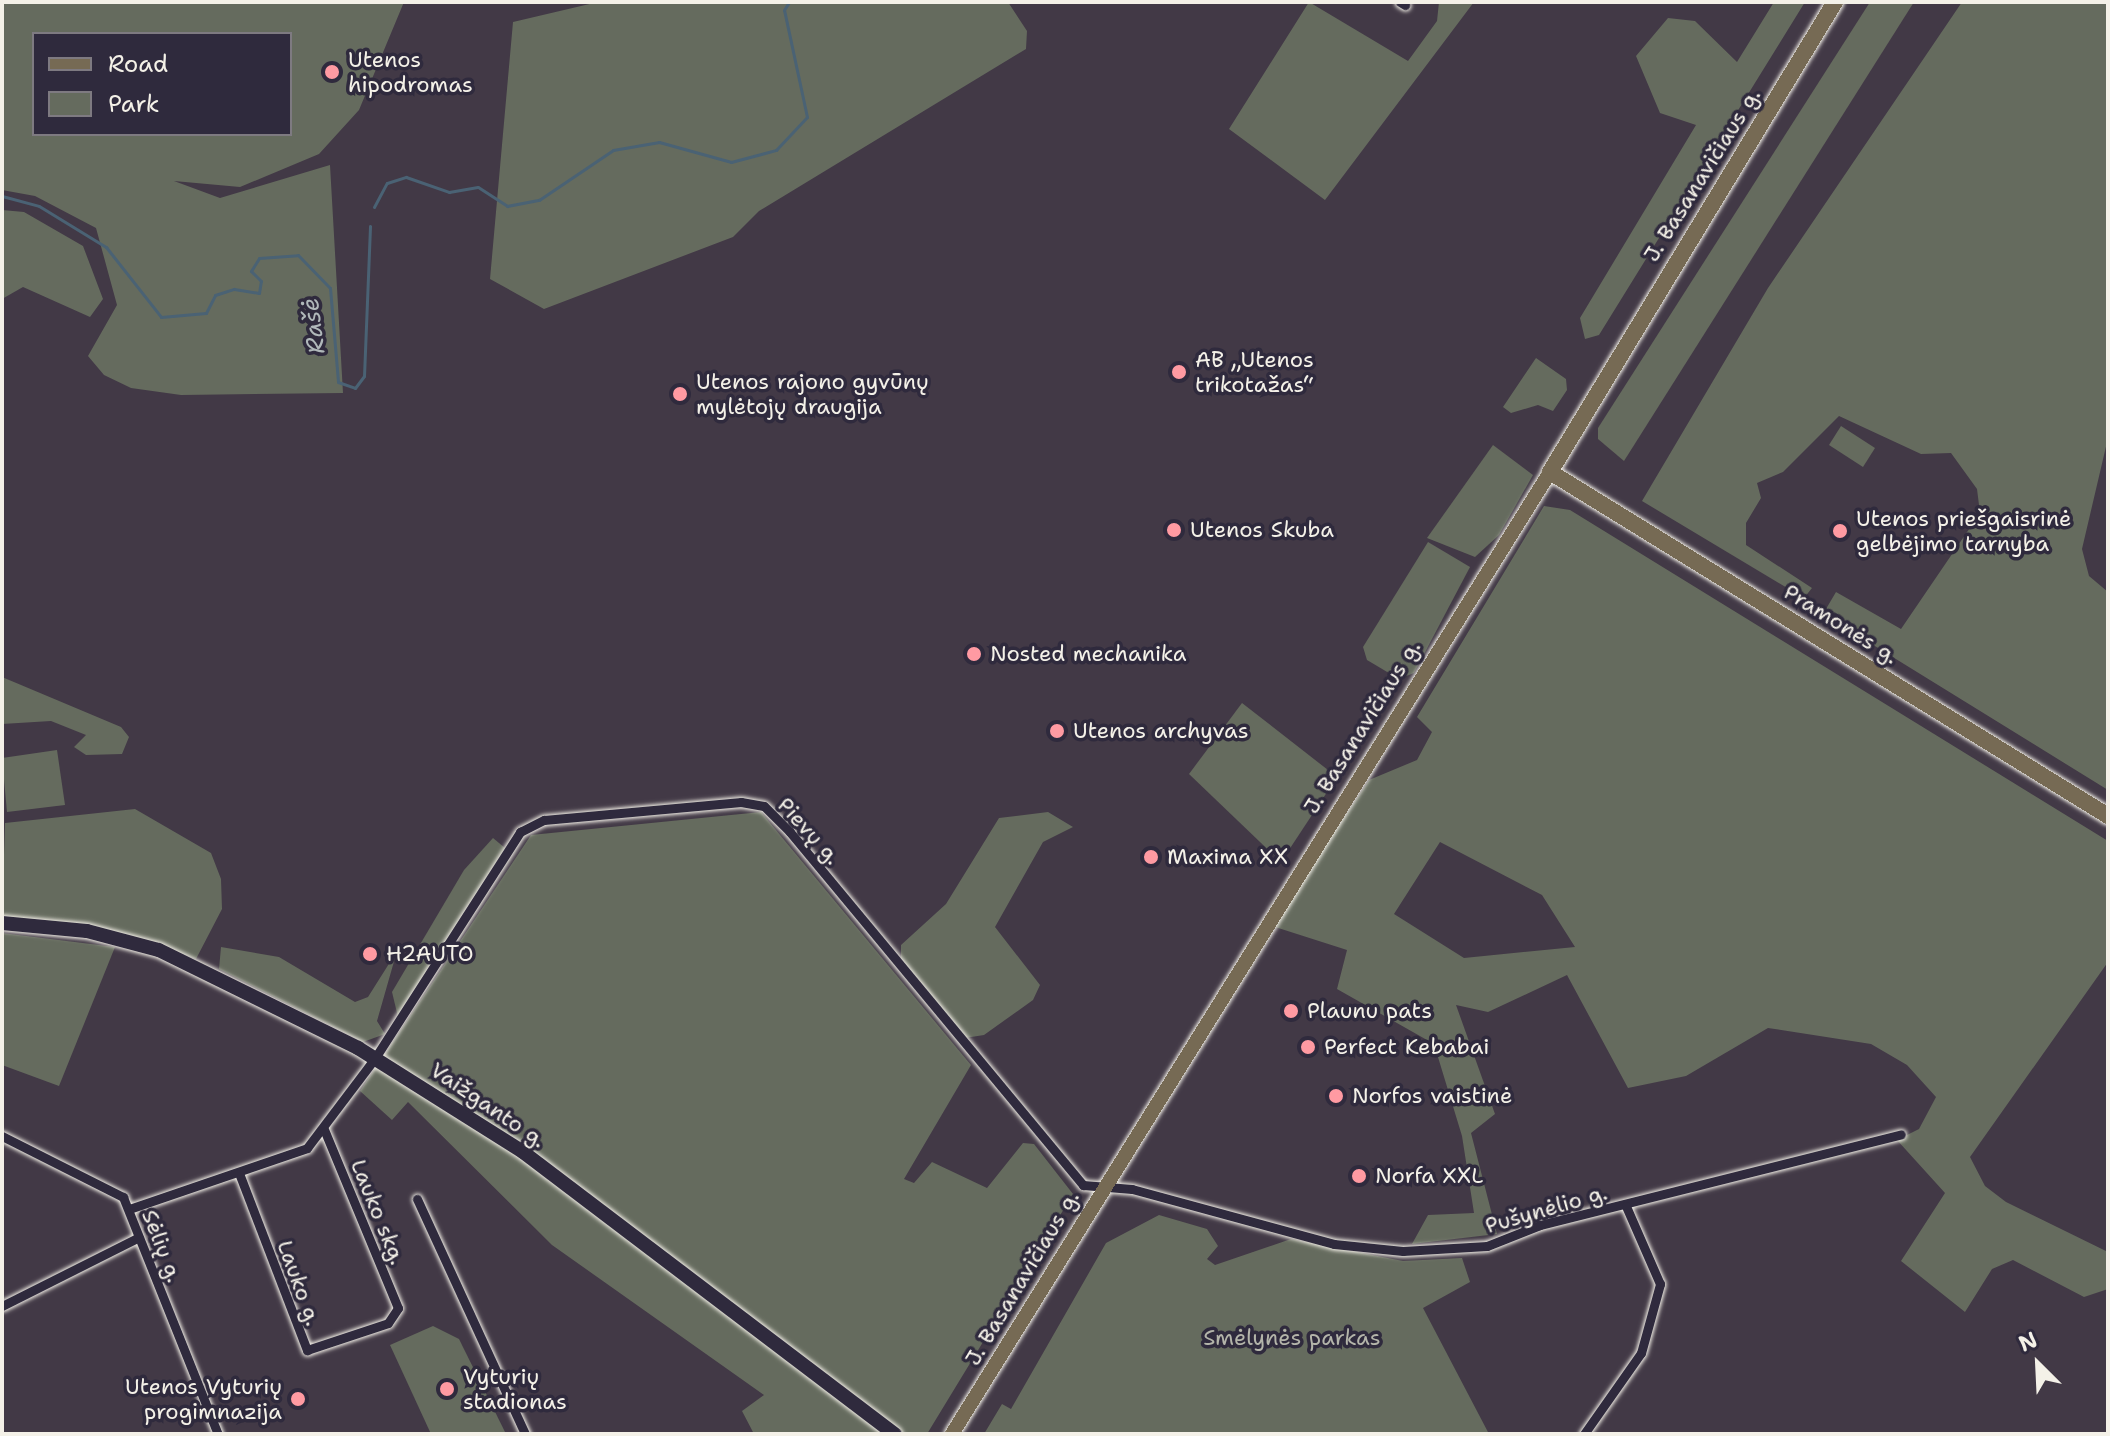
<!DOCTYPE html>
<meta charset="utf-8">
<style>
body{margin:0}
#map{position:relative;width:2110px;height:1436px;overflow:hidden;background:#423946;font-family:"Shantell Sans",sans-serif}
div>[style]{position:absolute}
.green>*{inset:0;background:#656b5e}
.stream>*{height:3px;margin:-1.5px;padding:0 1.5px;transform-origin:1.5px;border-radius:1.5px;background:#4a6274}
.roads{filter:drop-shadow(0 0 2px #f4f1e8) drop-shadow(0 0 2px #f4f1e8)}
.minor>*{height:9px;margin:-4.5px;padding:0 4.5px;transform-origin:4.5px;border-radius:4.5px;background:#2f2a3d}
.secondary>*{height:14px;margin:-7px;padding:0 7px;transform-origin:7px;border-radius:7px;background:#2f2a3d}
.primary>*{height:14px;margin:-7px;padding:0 7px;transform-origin:7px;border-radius:7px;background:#766a54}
.trunk>*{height:16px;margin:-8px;padding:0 8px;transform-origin:8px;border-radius:8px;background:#766a54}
.dots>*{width:22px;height:22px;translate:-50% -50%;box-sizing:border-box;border:4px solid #2f2a3d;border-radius:50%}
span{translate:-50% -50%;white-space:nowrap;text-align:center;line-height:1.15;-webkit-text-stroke:7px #2f2a3d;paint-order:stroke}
.poi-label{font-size:22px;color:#f4f1e8}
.left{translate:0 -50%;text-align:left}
.right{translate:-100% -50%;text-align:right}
.street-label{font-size:22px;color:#f4f1e8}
.park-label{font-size:22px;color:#b4b5aa}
.water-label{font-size:24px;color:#b0b8ba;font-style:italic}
.frame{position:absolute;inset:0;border:4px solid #f4f1e8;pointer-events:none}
.legend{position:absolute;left:32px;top:32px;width:260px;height:104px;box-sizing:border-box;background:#2f2a3d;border:2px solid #7e7a81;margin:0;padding:10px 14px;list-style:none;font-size:24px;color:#f4f1e8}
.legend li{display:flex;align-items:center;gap:16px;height:40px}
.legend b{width:40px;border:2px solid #7e7a81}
.north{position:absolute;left:1998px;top:1324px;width:80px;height:80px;-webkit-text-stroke:6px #2f2a3d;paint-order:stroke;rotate:336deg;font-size:22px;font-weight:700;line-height:32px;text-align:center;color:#f4f1e8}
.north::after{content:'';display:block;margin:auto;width:28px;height:36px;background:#f4f1e8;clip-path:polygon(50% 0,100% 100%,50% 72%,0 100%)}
</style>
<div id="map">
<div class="green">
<i style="clip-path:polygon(evenodd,2px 2px,404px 2px,359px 110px,319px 154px,240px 187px,174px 181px,220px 198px,330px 165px,343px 393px,181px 395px,131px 388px,104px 375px,88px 356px,117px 305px,96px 228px,35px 196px,2px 190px,2px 2px,34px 34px,290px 34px,290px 134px,34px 134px,34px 34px)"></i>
<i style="clip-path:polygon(598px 2px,1008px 2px,1027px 31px,1026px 49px,759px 211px,733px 237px,544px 309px,490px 279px,513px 22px)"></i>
<i style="clip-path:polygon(1309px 2px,1408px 61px,1437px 21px,1439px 2px,1474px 2px,1325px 200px,1229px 129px)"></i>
<i style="clip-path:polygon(1774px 2px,1805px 2px,1599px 335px,1585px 339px,1580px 318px,1696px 125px,1660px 113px,1636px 56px,1668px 18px,1695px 21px,1737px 62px)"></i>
<i style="clip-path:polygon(1870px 2px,1914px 2px,1624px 461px,1598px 439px,1598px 428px)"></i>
<i style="clip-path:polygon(1962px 2px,2108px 2px,2108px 438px,2082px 549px,2089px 576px,2108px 592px,2108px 790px,1823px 614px,1836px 592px,1901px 629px,1980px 513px,1977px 489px,1951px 453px,1921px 454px,1839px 416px,1783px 472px,1757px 483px,1761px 498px,1746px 523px,1746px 545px,1812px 588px,1804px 598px,1642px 501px,1768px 288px)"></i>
<i style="clip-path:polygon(2px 210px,24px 212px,83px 246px,103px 299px,90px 317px,23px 287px,2px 299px)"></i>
<i style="clip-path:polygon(1536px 358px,1566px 379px,1567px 390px,1553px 411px,1538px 405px,1511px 413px,1503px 407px)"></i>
<i style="clip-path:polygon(1841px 426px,1875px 448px,1863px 467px,1829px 445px)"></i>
<i style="clip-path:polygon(1493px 445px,1533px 475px,1499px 535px,1475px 557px,1427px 538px)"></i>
<i style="clip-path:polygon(evenodd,1544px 506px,1570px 510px,2108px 841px,2108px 962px,1970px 1157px,1985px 1186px,2006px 1202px,2108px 1252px,2108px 1289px,2084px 1297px,2013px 1260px,1992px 1269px,1965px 1312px,1901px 1261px,1945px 1193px,1897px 1140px,1919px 1129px,1936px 1097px,1907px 1065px,1871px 1044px,1768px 1028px,1686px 1076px,1628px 1088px,1567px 975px,1488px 1012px,1456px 1005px,1495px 1114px,1471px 1133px,1497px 1234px,1412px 1244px,1428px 1215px,1474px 1213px,1462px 1136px,1434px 1044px,1337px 989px,1347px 950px,1272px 926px,1369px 780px,1417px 760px,1432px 732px,1417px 717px,1544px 506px,1440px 842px,1542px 895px,1575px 947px,1464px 958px,1394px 914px,1440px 842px)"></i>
<i style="clip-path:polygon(1428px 542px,1470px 567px,1414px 673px,1399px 679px,1367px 660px,1363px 647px)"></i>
<i style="clip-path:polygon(2px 677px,121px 727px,129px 737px,122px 754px,86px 755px,74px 747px,86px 735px,51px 721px,2px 724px)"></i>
<i style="clip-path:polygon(1242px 703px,1337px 777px,1281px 862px,1189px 774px)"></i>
<i style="clip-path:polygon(57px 750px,65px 805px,7px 812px,2px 758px)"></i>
<i style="clip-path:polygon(135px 809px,211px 853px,221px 879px,222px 909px,196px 959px,153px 943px,2px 918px,5px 823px)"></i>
<i style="clip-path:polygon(761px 812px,971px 1065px,904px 1179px,914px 1183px,932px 1162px,987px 1188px,1023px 1143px,1034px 1144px,1073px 1194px,927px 1434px,754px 1434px,742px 1411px,764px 1395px,552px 1245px,408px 1102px,392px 1120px,360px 1091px,531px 835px)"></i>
<i style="clip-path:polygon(1048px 812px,1073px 827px,1043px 842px,995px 927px,1040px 985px,1033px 1000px,984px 1035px,965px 1038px,901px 959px,901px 945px,946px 904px,999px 818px)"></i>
<i style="clip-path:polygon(493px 838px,505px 848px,398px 1017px,392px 992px,464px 870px)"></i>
<i style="clip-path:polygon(2px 933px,115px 947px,59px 1086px,2px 1065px)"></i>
<i style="clip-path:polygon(221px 947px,279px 957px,355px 1002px,368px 997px,397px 951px,377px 1021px,385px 1034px,363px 1042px,219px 969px)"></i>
<i style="clip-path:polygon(1159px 1215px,1207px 1229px,1218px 1246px,1207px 1259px,1215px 1265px,1291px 1239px,1403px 1261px,1462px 1258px,1470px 1282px,1423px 1308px,1489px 1434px,984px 1434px,1002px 1404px,1011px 1409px,1106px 1243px)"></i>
<i style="clip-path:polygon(433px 1326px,459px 1339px,506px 1434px,431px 1434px,390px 1345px)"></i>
</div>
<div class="stream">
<i style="left:2px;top:196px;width:38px;rotate:15deg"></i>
<i style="left:39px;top:206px;width:79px;rotate:31.5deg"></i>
<i style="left:106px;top:247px;width:89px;rotate:51.8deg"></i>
<i style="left:161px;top:317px;width:45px;rotate:-5.1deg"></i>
<i style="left:206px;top:313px;width:20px;rotate:-63deg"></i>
<i style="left:215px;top:295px;width:20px;rotate:-18deg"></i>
<i style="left:234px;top:289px;width:25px;rotate:9deg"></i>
<i style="left:259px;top:293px;width:12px;rotate:-81deg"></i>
<i style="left:261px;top:281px;width:14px;rotate:-135deg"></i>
<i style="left:251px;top:271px;width:15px;rotate:-58deg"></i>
<i style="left:259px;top:258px;width:39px;rotate:-4deg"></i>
<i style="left:298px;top:255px;width:46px;rotate:45.9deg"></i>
<i style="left:330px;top:288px;width:94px;rotate:85.1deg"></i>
<i style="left:338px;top:382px;width:18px;rotate:19deg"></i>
<i style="left:355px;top:388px;width:15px;rotate:-53deg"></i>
<i style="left:364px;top:376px;width:150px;rotate:-87.7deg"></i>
<i style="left:374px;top:207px;width:27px;rotate:-62deg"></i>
<i style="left:387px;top:183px;width:20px;rotate:-18deg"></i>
<i style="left:406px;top:177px;width:46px;rotate:19.2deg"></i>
<i style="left:449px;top:192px;width:29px;rotate:-10deg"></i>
<i style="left:478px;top:187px;width:35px;rotate:33deg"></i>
<i style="left:507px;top:206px;width:33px;rotate:-11deg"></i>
<i style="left:539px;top:200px;width:89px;rotate:-34deg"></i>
<i style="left:613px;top:150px;width:47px;rotate:-9.9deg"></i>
<i style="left:659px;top:142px;width:75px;rotate:15.5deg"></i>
<i style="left:731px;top:162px;width:47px;rotate:-14.9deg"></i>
<i style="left:776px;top:150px;width:45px;rotate:-46.8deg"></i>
<i style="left:807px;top:117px;width:109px;rotate:-102.1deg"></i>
<i style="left:784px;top:10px;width:9px;rotate:-58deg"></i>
</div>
<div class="roads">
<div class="minor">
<i style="left:1400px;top:2px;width:6px;rotate:31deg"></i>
<i style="left:2px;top:1136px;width:136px;rotate:26.8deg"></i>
<i style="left:123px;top:1197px;width:255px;rotate:68.2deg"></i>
<i style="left:239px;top:1173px;width:190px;rotate:69deg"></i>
<i style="left:307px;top:1350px;width:85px;rotate:-18.4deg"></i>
<i style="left:388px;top:1323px;width:18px;rotate:-56deg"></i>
<i style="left:398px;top:1308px;width:194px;rotate:-112.5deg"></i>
<i style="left:417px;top:1199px;width:259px;rotate:65.3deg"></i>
<i style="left:129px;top:1209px;width:188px;rotate:-18.9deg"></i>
<i style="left:307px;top:1148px;width:113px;rotate:-52.9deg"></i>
<i style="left:375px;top:1058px;width:269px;rotate:-57.3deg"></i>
<i style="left:520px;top:832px;width:27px;rotate:-27deg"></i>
<i style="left:544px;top:820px;width:198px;rotate:-5.2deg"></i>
<i style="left:741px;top:802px;width:23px;rotate:10deg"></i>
<i style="left:764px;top:806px;width:37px;rotate:45deg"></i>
<i style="left:790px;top:832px;width:459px;rotate:50.3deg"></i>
<i style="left:1083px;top:1185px;width:49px;rotate:4.7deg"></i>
<i style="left:1132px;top:1189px;width:209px;rotate:15.2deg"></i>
<i style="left:1334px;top:1244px;width:69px;rotate:5.8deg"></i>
<i style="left:1403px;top:1251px;width:84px;rotate:-3.4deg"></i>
<i style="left:1487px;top:1246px;width:57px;rotate:-21.6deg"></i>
<i style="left:1540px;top:1225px;width:372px;rotate:-14.1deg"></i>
<i style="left:2px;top:1306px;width:153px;rotate:-26.7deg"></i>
<i style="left:1584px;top:1434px;width:99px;rotate:-54.9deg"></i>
<i style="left:1641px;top:1353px;width:72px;rotate:-74.6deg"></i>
<i style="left:1660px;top:1284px;width:85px;rotate:-113.6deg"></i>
</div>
<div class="secondary">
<i style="left:2px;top:923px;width:85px;rotate:5.4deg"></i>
<i style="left:87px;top:931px;width:74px;rotate:14.8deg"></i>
<i style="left:159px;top:950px;width:222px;rotate:26.2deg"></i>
<i style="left:358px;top:1048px;width:195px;rotate:32.2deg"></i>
<i style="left:523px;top:1152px;width:467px;rotate:37.2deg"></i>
</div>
<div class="primary">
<i style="left:952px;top:1434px;width:1133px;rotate:-58.13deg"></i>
</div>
<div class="trunk">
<i style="left:1835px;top:2px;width:550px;rotate:121.23deg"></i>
<i style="left:1550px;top:472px;width:656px;rotate:31.65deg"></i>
</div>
</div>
<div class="dots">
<i style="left:332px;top:72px;background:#ff9aa2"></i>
<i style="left:1179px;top:372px;background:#ff9aa2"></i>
<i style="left:680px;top:394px;background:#ff9aa2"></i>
<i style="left:1174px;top:530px;background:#ff9aa2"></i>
<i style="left:1840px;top:531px;background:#ff9aa2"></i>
<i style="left:974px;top:654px;background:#ff9aa2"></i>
<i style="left:1057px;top:731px;background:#ff9aa2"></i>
<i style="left:1151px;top:857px;background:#ff9aa2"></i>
<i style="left:370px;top:954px;background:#ff9aa2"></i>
<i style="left:1291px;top:1011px;background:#ff9aa2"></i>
<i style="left:1308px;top:1047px;background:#ff9aa2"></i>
<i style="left:1336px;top:1096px;background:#ff9aa2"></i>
<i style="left:1359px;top:1176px;background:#ff9aa2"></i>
<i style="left:447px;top:1389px;background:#ff9aa2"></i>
<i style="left:298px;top:1399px;background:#ff9aa2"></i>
</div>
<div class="poi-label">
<span class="left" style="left:348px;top:72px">Utenos<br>hipodromas</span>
<span class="left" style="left:1195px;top:372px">AB „Utenos<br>trikotažas“</span>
<span class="left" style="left:696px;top:394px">Utenos rajono gyvūnų<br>mylėtojų draugija</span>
<span class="left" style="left:1856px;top:531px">Utenos priešgaisrinė<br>gelbėjimo tarnyba</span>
<span class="left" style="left:1190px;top:530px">Utenos Skuba</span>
<span class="left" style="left:990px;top:654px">Nosted mechanika</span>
<span class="left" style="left:1073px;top:731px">Utenos archyvas</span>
<span class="left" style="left:1167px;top:857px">Maxima XX</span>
<span class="left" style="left:386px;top:954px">H2AUTO</span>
<span class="left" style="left:1307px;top:1011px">Plaunu pats</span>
<span class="left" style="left:1324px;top:1047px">Perfect Kebabai</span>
<span class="left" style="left:1352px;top:1096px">Norfos vaistinė</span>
<span class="left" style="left:1375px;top:1176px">Norfa XXL</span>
<span class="left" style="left:463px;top:1389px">Vyturių<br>stadionas</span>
<span class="right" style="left:282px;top:1399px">Utenos Vyturių<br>progimnazija</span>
</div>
<div class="street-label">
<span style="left:1702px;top:175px;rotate:-58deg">J. Basanavičiaus g.</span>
<span style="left:1841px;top:624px;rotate:32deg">Pramonės g.</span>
<span style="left:1362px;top:727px;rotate:-58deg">J. Basanavičiaus g.</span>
<span style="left:809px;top:831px;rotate:48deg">Pievų g.</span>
<span style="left:488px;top:1105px;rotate:34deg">Vaižganto g.</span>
<span style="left:1546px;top:1209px;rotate:-16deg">Pušynėlio g.</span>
<span style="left:378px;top:1212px;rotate:68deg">Lauko skg.</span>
<span style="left:162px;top:1246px;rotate:69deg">Sėlių g.</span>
<span style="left:1022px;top:1278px;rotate:-59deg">J. Basanavičiaus g.</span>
<span style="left:299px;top:1283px;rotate:70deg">Lauko g.</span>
</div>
<div class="park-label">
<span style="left:1292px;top:1338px">Smėlynės parkas</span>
</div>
<div class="water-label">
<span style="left:314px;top:326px;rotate:-97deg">Rašė</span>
</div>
<div class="frame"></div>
<ul class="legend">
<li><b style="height:10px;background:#766a54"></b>Road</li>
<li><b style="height:22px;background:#656b5e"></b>Park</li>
</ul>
<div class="north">N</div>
</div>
